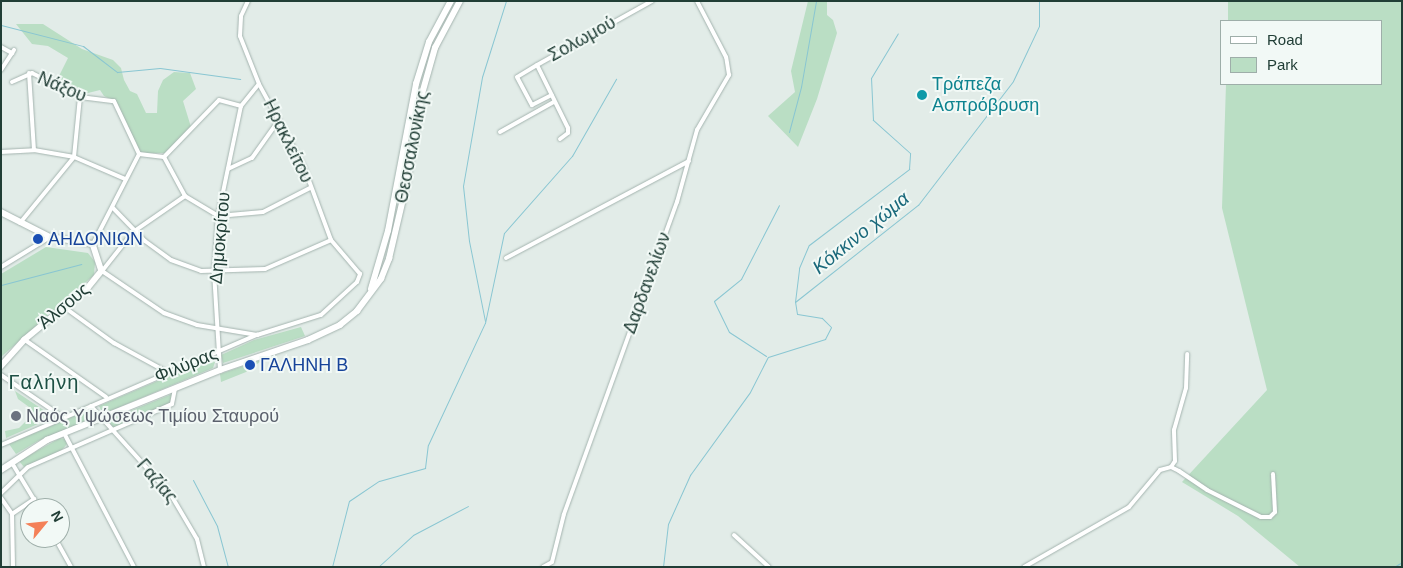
<!DOCTYPE html>
<meta charset="utf-8">
<style>
body{margin:0}
#map{position:relative;width:1403px;height:568px;overflow:hidden;background:#e2ece8;font-family:Arial,sans-serif}
div>[style]{position:absolute}
.green>*{inset:0;background:#badec4}
.stream>*{height:1px;margin:-0.5px;padding:0 0.5px;transform-origin:0.5px;border-radius:0.5px;background:#89c6d2}
.roads{filter:drop-shadow(0 0 1px #a4b4af) drop-shadow(0 0 1px #a4b4af)}
.street>*{height:4px;margin:-2px;padding:0 2px;transform-origin:2px;border-radius:2px;background:#fff}
.secondary>*{height:5.5px;margin:-2.75px;padding:0 2.75px;transform-origin:2.75px;border-radius:2.75px;background:#fff}
.dots>*{width:14px;height:14px;translate:-50% -50%;box-sizing:border-box;border:2px solid #f2f9f6;border-radius:50%}
span{translate:-50% -50%;white-space:nowrap;text-align:center;line-height:1.15;-webkit-text-stroke:4px #f2f9f6;paint-order:stroke}
.street-label{font-size:18px;color:#213e36}
.culture-label{font-size:18px;color:#0d838f}
.left{translate:0 -50%;text-align:left}
.transit-label{font-size:18px;color:#164399}
.worship-label{font-size:18px;color:#5b616d}
.water-label{font-size:19px;color:#1a697b;font-style:italic}
.quarter-label{font-size:20px;color:#1d5044;letter-spacing:1px}
.frame{position:absolute;inset:0;border:2px solid #213e36;pointer-events:none}
.legend{position:absolute;left:1220px;top:20px;width:162px;height:65px;box-sizing:border-box;background:#f2f9f6;border:1px solid #9eaea9;margin:0;padding:6px 9px;list-style:none;font-size:15px;color:#213e36}
.legend li{display:flex;align-items:center;gap:10px;height:25px}
.legend b{width:25px;border:1px solid #9eaea9}
.north{position:absolute;left:20px;top:498px;width:50px;height:50px;box-sizing:border-box;background:#f2f9f6;border:1px solid #9eaea9;border-radius:50%;rotate:62deg;font-size:14px;font-weight:700;line-height:20px;text-align:center;color:#213e36}
.north::after{content:'';display:block;margin:auto;width:18px;height:22px;background:#f48058;clip-path:polygon(50% 0,100% 100%,50% 72%,0 100%)}
</style>
<div id="map">
<div class="green">
<i style="clip-path:polygon(808px 1px,827px 1px,827px 15px,833px 20px,837px 33px,817px 99px,798px 147px,768px 116px,795px 92px,791px 71px)"></i>
<i style="clip-path:polygon(1228px 1px,1402px 1px,1402px 567px,1300px 567px,1238px 516px,1182px 482px,1267px 390px,1222px 208px,1226px 84px,1382px 84px,1382px 21px,1228px 21px)"></i>
<i style="clip-path:polygon(16px 24px,43px 24px,82px 49px,113px 60px,121px 68px,124px 80px,130px 91px,137px 94px,146px 113px,157px 113px,158px 91px,163px 80px,174px 72px,190px 73px,196px 89px,183px 101px,191px 127px,170px 153px,138px 153px,116px 102px,104px 96px,100px 90px,72px 97px,54px 86px,68px 58px,48px 46px,32px 44px)"></i>
<i style="clip-path:polygon(46px 247px,88px 253px,95px 262px,94px 275px,1px 357px,1px 274px)"></i>
<i style="clip-path:polygon(301px 327px,305px 336px,223px 363px,221px 355px,254px 340px)"></i>
<i style="clip-path:polygon(209px 359px,215px 362px,213px 368px,103px 414px,99px 406px)"></i>
<i style="clip-path:polygon(264px 359px,246px 372px,221px 382px,220px 374px)"></i>
<i style="clip-path:polygon(15px 391px,54px 417px,6px 438px,5px 431px,19px 428px,28px 419px,29px 407px,18px 399px)"></i>
<i style="clip-path:polygon(172px 394px,170px 403px,113px 428px,108px 420px)"></i>
<i style="clip-path:polygon(88px 410px,94px 413px,92px 419px,38px 441px,16px 454px,9px 444px)"></i>
<i style="clip-path:polygon(60px 438px,65px 439px,67px 444px,61px 451px,24px 467px,19px 461px)"></i>
</div>
<div class="stream">
<i style="left:1px;top:25px;width:85px;rotate:14.4deg"></i>
<i style="left:83px;top:46px;width:43px;rotate:37.4deg"></i>
<i style="left:117px;top:72px;width:43px;rotate:-5.3deg"></i>
<i style="left:160px;top:68px;width:81px;rotate:7.8deg"></i>
<i style="left:789px;top:132px;width:47px;rotate:-75.1deg"></i>
<i style="left:801px;top:87px;width:87px;rotate:-80.1deg"></i>
<i style="left:1px;top:285px;width:83px;rotate:-14.7deg"></i>
<i style="left:795px;top:302px;width:34px;rotate:-83deg"></i>
<i style="left:799px;top:268px;width:25px;rotate:-67deg"></i>
<i style="left:809px;top:245px;width:126px;rotate:-37.2deg"></i>
<i style="left:909px;top:169px;width:16px;rotate:-86deg"></i>
<i style="left:910px;top:153px;width:50px;rotate:-138.3deg"></i>
<i style="left:873px;top:120px;width:42px;rotate:-92.7deg"></i>
<i style="left:871px;top:78px;width:52px;rotate:-59deg"></i>
<i style="left:485px;top:321px;width:82px;rotate:-101.3deg"></i>
<i style="left:469px;top:241px;width:55px;rotate:-96.2deg"></i>
<i style="left:463px;top:186px;width:111px;rotate:-80.1deg"></i>
<i style="left:482px;top:77px;width:80px;rotate:-72.5deg"></i>
<i style="left:766px;top:356px;width:44px;rotate:-147deg"></i>
<i style="left:729px;top:332px;width:34px;rotate:-116deg"></i>
<i style="left:714px;top:301px;width:35px;rotate:-39deg"></i>
<i style="left:741px;top:279px;width:83px;rotate:-62.8deg"></i>
<i style="left:193px;top:480px;width:52px;rotate:62.4deg"></i>
<i style="left:217px;top:526px;width:42px;rotate:75deg"></i>
<i style="left:332px;top:567px;width:68px;rotate:-75.6deg"></i>
<i style="left:349px;top:501px;width:36px;rotate:-34deg"></i>
<i style="left:379px;top:481px;width:48px;rotate:-15.8deg"></i>
<i style="left:425px;top:468px;width:23px;rotate:-83deg"></i>
<i style="left:428px;top:445px;width:135px;rotate:-65deg"></i>
<i style="left:485px;top:323px;width:92px;rotate:-78.1deg"></i>
<i style="left:504px;top:233px;width:103px;rotate:-48.6deg"></i>
<i style="left:572px;top:156px;width:89px;rotate:-60.3deg"></i>
<i style="left:378px;top:567px;width:47px;rotate:-42.4deg"></i>
<i style="left:413px;top:535px;width:62px;rotate:-27.8deg"></i>
<i style="left:663px;top:567px;width:43px;rotate:-83.4deg"></i>
<i style="left:668px;top:524px;width:54px;rotate:-65.8deg"></i>
<i style="left:690px;top:475px;width:102px;rotate:-54.1deg"></i>
<i style="left:750px;top:392px;width:39px;rotate:-63deg"></i>
<i style="left:768px;top:357px;width:60px;rotate:-17.5deg"></i>
<i style="left:825px;top:339px;width:13px;rotate:-63deg"></i>
<i style="left:831px;top:327px;width:13px;rotate:-135deg"></i>
<i style="left:822px;top:318px;width:25px;rotate:-171deg"></i>
<i style="left:797px;top:314px;width:12px;rotate:-99deg"></i>
<i style="left:795px;top:302px;width:157px;rotate:-38.3deg"></i>
<i style="left:918px;top:205px;width:156px;rotate:-52.5deg"></i>
<i style="left:1013px;top:81px;width:61px;rotate:-64.7deg"></i>
<i style="left:1039px;top:26px;width:25px;rotate:-90deg"></i>
<i style="left:1394px;top:567px;width:9px;rotate:-32deg"></i>
</div>
<div class="roads">
<div class="street">
<i style="left:1px;top:47px;width:13px;rotate:29deg"></i>
<i style="left:537px;top:65px;width:23px;rotate:149deg"></i>
<i style="left:517px;top:77px;width:32px;rotate:62deg"></i>
<i style="left:532px;top:105px;width:22px;rotate:-27deg"></i>
<i style="left:1px;top:70px;width:24px;rotate:-57deg"></i>
<i style="left:29px;top:73px;width:77px;rotate:86.3deg"></i>
<i style="left:12px;top:82px;width:22px;rotate:-24deg"></i>
<i style="left:32px;top:73px;width:54px;rotate:26.6deg"></i>
<i style="left:80px;top:97px;width:34px;rotate:7deg"></i>
<i style="left:114px;top:101px;width:59px;rotate:64.7deg"></i>
<i style="left:500px;top:132px;width:62px;rotate:-29.1deg"></i>
<i style="left:560px;top:139px;width:10px;rotate:-37deg"></i>
<i style="left:568px;top:133px;width:5px;rotate:-90deg"></i>
<i style="left:568px;top:128px;width:70px;rotate:-116.2deg"></i>
<i style="left:537px;top:65px;width:132px;rotate:-29.1deg"></i>
<i style="left:1px;top:152px;width:33px;rotate:-3deg"></i>
<i style="left:34px;top:150px;width:41px;rotate:9.9deg"></i>
<i style="left:74px;top:157px;width:56px;rotate:23.3deg"></i>
<i style="left:139px;top:154px;width:25px;rotate:7deg"></i>
<i style="left:164px;top:157px;width:44px;rotate:61.7deg"></i>
<i style="left:185px;top:196px;width:39px;rotate:31deg"></i>
<i style="left:218px;top:216px;width:45px;rotate:-5.1deg"></i>
<i style="left:263px;top:212px;width:53px;rotate:-27.1deg"></i>
<i style="left:164px;top:157px;width:79px;rotate:-46deg"></i>
<i style="left:219px;top:100px;width:23px;rotate:15deg"></i>
<i style="left:228px;top:169px;width:26px;rotate:-25deg"></i>
<i style="left:252px;top:158px;width:47px;rotate:-54.6deg"></i>
<i style="left:185px;top:196px;width:63px;rotate:145.3deg"></i>
<i style="left:133px;top:232px;width:50px;rotate:128.5deg"></i>
<i style="left:102px;top:271px;width:75px;rotate:34.1deg"></i>
<i style="left:164px;top:313px;width:35px;rotate:20deg"></i>
<i style="left:197px;top:325px;width:61px;rotate:9.5deg"></i>
<i style="left:113px;top:208px;width:46px;rotate:45.9deg"></i>
<i style="left:145px;top:241px;width:32px;rotate:36deg"></i>
<i style="left:171px;top:260px;width:32px;rotate:20deg"></i>
<i style="left:201px;top:271px;width:64px;rotate:-1.8deg"></i>
<i style="left:265px;top:269px;width:72px;rotate:-23.7deg"></i>
<i style="left:20px;top:223px;width:85px;rotate:-50.7deg"></i>
<i style="left:74px;top:157px;width:60px;rotate:-84.3deg"></i>
<i style="left:93px;top:244px;width:101px;rotate:-62.9deg"></i>
<i style="left:506px;top:258px;width:207px;rotate:-27.9deg"></i>
<i style="left:1px;top:267px;width:57px;rotate:-31.5deg"></i>
<i style="left:64px;top:307px;width:62px;rotate:35.8deg"></i>
<i style="left:114px;top:343px;width:60px;rotate:28.7deg"></i>
<i style="left:25px;top:340px;width:99px;rotate:35.1deg"></i>
<i style="left:220px;top:370px;width:97px;rotate:-93.5deg"></i>
<i style="left:214px;top:273px;width:57px;rotate:-86deg"></i>
<i style="left:218px;top:216px;width:112px;rotate:-78.2deg"></i>
<i style="left:241px;top:106px;width:28px;rotate:-51deg"></i>
<i style="left:1px;top:375px;width:76px;rotate:34.3deg"></i>
<i style="left:91px;top:406px;width:120px;rotate:48deg"></i>
<i style="left:171px;top:495px;width:51px;rotate:59.4deg"></i>
<i style="left:197px;top:539px;width:29px;rotate:76deg"></i>
<i style="left:64px;top:433px;width:151px;rotate:62.4deg"></i>
<i style="left:1px;top:445px;width:279px;rotate:-23.3deg"></i>
<i style="left:257px;top:335px;width:67px;rotate:-17.4deg"></i>
<i style="left:321px;top:315px;width:49px;rotate:-42.5deg"></i>
<i style="left:357px;top:282px;width:9px;rotate:-69deg"></i>
<i style="left:360px;top:274px;width:45px;rotate:-130.5deg"></i>
<i style="left:331px;top:240px;width:78px;rotate:-110.3deg"></i>
<i style="left:304px;top:167px;width:94px;rotate:-118.5deg"></i>
<i style="left:259px;top:84px;width:52px;rotate:-111.6deg"></i>
<i style="left:240px;top:36px;width:20px;rotate:-87deg"></i>
<i style="left:241px;top:16px;width:17px;rotate:-65deg"></i>
<i style="left:12px;top:463px;width:52px;rotate:59deg"></i>
<i style="left:1171px;top:467px;width:7px;rotate:-56deg"></i>
<i style="left:1175px;top:461px;width:31px;rotate:-92deg"></i>
<i style="left:1174px;top:430px;width:44px;rotate:-74.1deg"></i>
<i style="left:1186px;top:388px;width:34px;rotate:-88deg"></i>
<i style="left:1px;top:493px;width:37px;rotate:-44deg"></i>
<i style="left:28px;top:467px;width:157px;rotate:-23.6deg"></i>
<i style="left:172px;top:404px;width:16px;rotate:-79deg"></i>
<i style="left:1px;top:498px;width:19px;rotate:55deg"></i>
<i style="left:12px;top:514px;width:53px;rotate:88.9deg"></i>
<i style="left:12px;top:514px;width:27px;rotate:-34deg"></i>
<i style="left:734px;top:535px;width:47px;rotate:42.4deg"></i>
<i style="left:55px;top:538px;width:33px;rotate:61deg"></i>
<i style="left:543px;top:567px;width:10px;rotate:-29deg"></i>
<i style="left:552px;top:562px;width:49px;rotate:-76deg"></i>
<i style="left:564px;top:514px;width:332px;rotate:-70.1deg"></i>
<i style="left:677px;top:202px;width:75px;rotate:-74.5deg"></i>
<i style="left:697px;top:130px;width:64px;rotate:-59.8deg"></i>
<i style="left:729px;top:75px;width:18px;rotate:-99deg"></i>
<i style="left:726px;top:57px;width:63px;rotate:-117.4deg"></i>
<i style="left:1024px;top:567px;width:121px;rotate:-29.7deg"></i>
<i style="left:1129px;top:507px;width:48px;rotate:-50deg"></i>
<i style="left:1160px;top:470px;width:11px;rotate:-15deg"></i>
<i style="left:1171px;top:467px;width:9px;rotate:27deg"></i>
<i style="left:1179px;top:471px;width:34px;rotate:34deg"></i>
<i style="left:1207px;top:490px;width:60px;rotate:26.6deg"></i>
<i style="left:1261px;top:517px;width:9px"></i>
<i style="left:1270px;top:517px;width:7px;rotate:-45deg"></i>
<i style="left:1275px;top:512px;width:38px;rotate:-93deg"></i>
</div>
<div class="secondary">
<i style="left:1px;top:212px;width:55px;rotate:27deg"></i>
<i style="left:50px;top:237px;width:44px;rotate:9.2deg"></i>
<i style="left:93px;top:244px;width:28px;rotate:72deg"></i>
<i style="left:102px;top:271px;width:22px;rotate:129deg"></i>
<i style="left:88px;top:288px;width:82px;rotate:140.5deg"></i>
<i style="left:25px;top:340px;width:36px;rotate:132deg"></i>
<i style="left:371px;top:289px;width:60px;rotate:-73.7deg"></i>
<i style="left:388px;top:231px;width:150px;rotate:-79.2deg"></i>
<i style="left:416px;top:84px;width:44px;rotate:-72.8deg"></i>
<i style="left:429px;top:42px;width:47px;rotate:-61.8deg"></i>
<i style="left:1px;top:470px;width:55px;rotate:-33.1deg"></i>
<i style="left:47px;top:440px;width:187px;rotate:-22deg"></i>
<i style="left:220px;top:370px;width:93px;rotate:-18.8deg"></i>
<i style="left:308px;top:340px;width:35px;rotate:-25deg"></i>
<i style="left:340px;top:325px;width:22px;rotate:-39deg"></i>
<i style="left:357px;top:311px;width:40px;rotate:-53deg"></i>
<i style="left:381px;top:279px;width:22px;rotate:-68deg"></i>
<i style="left:389px;top:259px;width:79px;rotate:-76.8deg"></i>
<i style="left:407px;top:182px;width:89px;rotate:-80.3deg"></i>
<i style="left:422px;top:94px;width:48px;rotate:-74.2deg"></i>
<i style="left:435px;top:48px;width:53px;rotate:-62deg"></i>
</div>
</div>
<div class="dots">
<i style="left:922px;top:95px;background:#0f9aa8"></i>
<i style="left:38px;top:239px;background:#1a4fb4"></i>
<i style="left:250px;top:365px;background:#1a4fb4"></i>
<i style="left:16px;top:416px;background:#6b7280"></i>
</div>
<div class="street-label">
<span style="left:582px;top:39px;rotate:-29deg">Σολωμού</span>
<span style="left:62px;top:87px;rotate:23deg">Νάξου</span>
<span style="left:288px;top:141px;rotate:64deg">Ηρακλείτου</span>
<span style="left:412px;top:147px;rotate:-79deg">Θεσσαλονίκης</span>
<span style="left:220px;top:238px;rotate:-85deg">Δημοκρίτου</span>
<span style="left:647px;top:283px;rotate:-70deg">Δαρδανελίων</span>
<span style="left:64px;top:306px;rotate:-40deg">Άλσους</span>
<span style="left:186px;top:365px;rotate:-22deg">Φιλύρας</span>
<span style="left:157px;top:481px;rotate:49deg">Γαζίας</span>
</div>
<div class="culture-label">
<span class="left" style="left:932px;top:95px">Τράπεζα<br>Ασπρόβρυση</span>
</div>
<div class="transit-label">
<span class="left" style="left:48px;top:239px">ΑΗΔΟΝΙΩΝ</span>
<span class="left" style="left:260px;top:365px">ΓΑΛΗΝΗ Β</span>
</div>
<div class="worship-label">
<span class="left" style="left:26px;top:416px">Ναός Υψώσεως Τιμίου Σταυρού</span>
</div>
<div class="water-label">
<span style="left:861px;top:233px;rotate:-39deg">Κόκκινο χώμα</span>
</div>
<div class="quarter-label">
<span style="left:44px;top:382px">Γαλήνη</span>
</div>
<div class="frame"></div>
<ul class="legend">
<li><b style="height:6px;background:#fff"></b>Road</li>
<li><b style="height:14px;background:#badec4"></b>Park</li>
</ul>
<div class="north">N</div>
</div>
